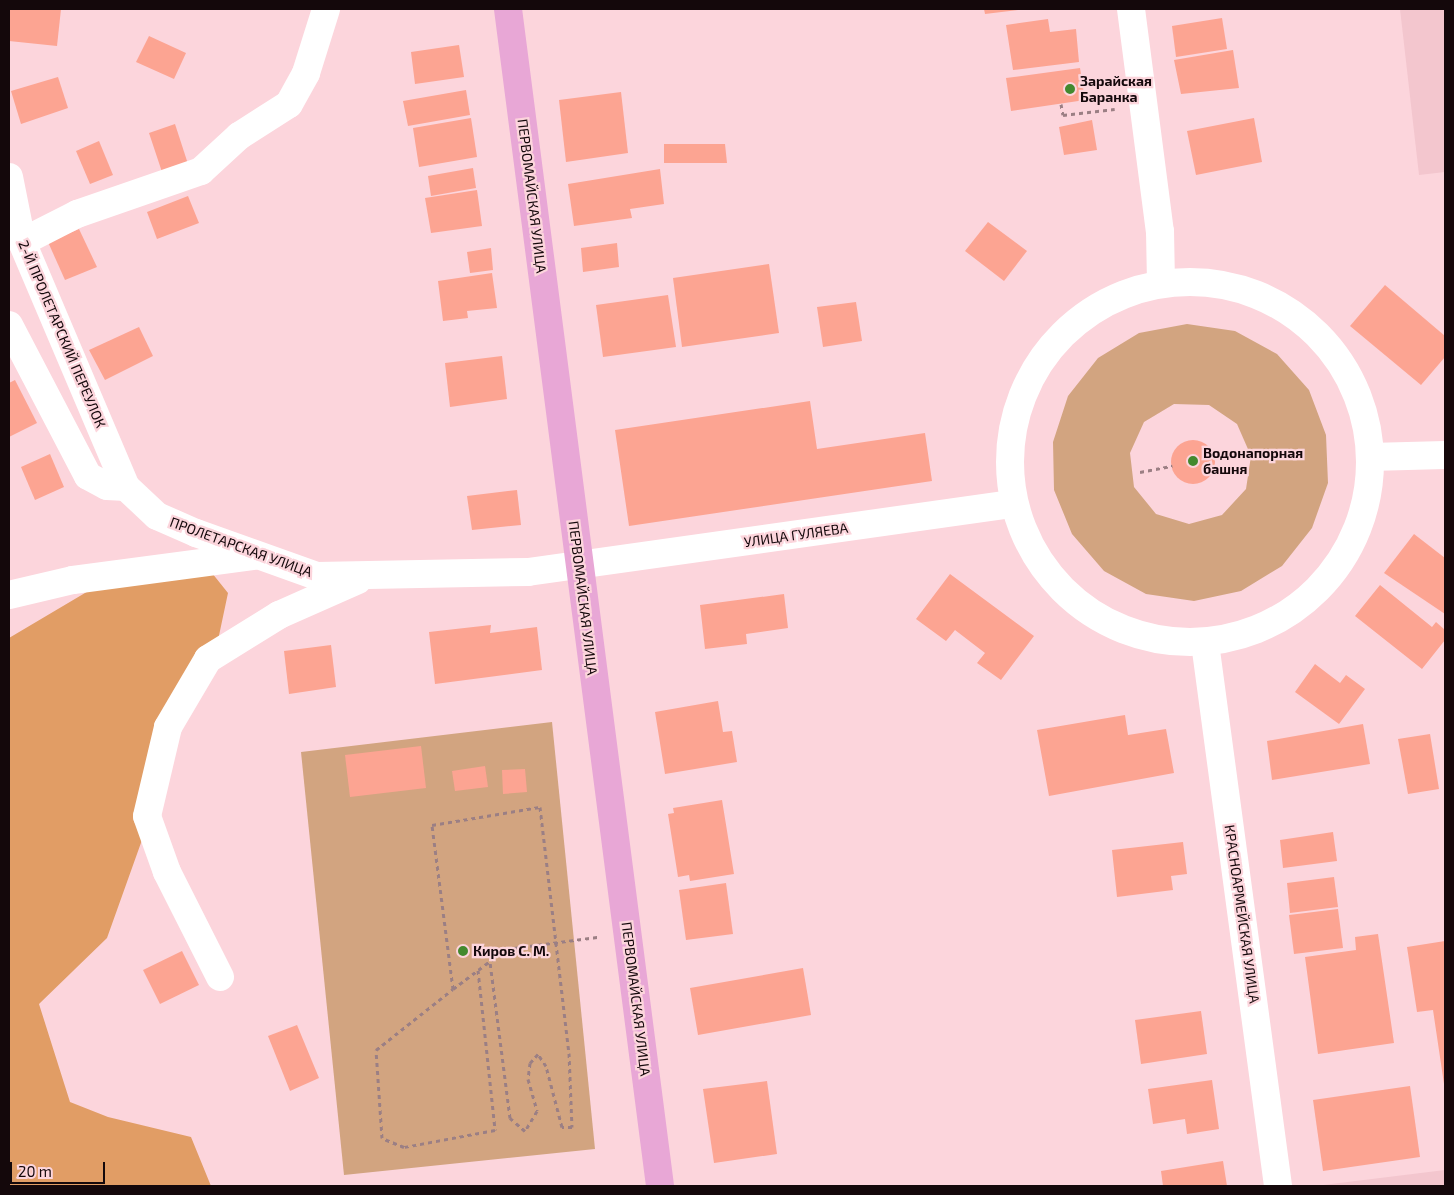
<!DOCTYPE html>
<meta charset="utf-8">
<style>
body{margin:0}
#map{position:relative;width:1454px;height:1195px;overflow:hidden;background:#fcd5dc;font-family:"Exo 2",sans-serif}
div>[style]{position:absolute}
.built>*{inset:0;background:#f3c6ce}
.green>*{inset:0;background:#d2a480}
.forest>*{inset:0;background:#e19d65}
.building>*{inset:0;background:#fca492}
.round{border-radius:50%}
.path>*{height:3px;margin-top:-1.5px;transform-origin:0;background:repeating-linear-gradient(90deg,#9b7f84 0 4px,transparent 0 8px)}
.minor>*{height:28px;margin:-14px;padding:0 14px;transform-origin:14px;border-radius:14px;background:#fff}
.minor>.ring{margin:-14px;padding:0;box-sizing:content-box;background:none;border:28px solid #fff;border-radius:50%}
.major>*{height:28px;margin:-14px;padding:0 14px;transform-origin:14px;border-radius:14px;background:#e8a7d6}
.dots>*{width:14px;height:14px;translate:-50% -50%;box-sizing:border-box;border:2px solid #fcd5dc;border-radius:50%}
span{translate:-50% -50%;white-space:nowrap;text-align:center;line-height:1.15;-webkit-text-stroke:4.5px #fcd5dc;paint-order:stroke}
.poi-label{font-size:14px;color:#14080b;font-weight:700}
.left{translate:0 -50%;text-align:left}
.street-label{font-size:14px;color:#14080b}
.frame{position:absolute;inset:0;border:10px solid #14080b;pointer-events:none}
.scale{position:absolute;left:10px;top:1162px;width:95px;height:22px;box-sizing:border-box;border:2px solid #14080b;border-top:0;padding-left:6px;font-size:15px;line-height:18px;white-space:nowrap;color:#14080b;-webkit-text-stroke:4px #fcd5dc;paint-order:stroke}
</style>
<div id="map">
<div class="built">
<i style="clip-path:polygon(1400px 9px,1445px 9px,1445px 172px,1419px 175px)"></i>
<i style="clip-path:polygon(1445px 1170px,1445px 1186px,1315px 1186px)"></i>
</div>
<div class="green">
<i style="clip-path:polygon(evenodd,1187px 324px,1235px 331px,1277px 354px,1309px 390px,1326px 435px,1328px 483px,1312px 528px,1282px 566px,1241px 591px,1194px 601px,1146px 594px,1104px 571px,1072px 534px,1054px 490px,1053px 442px,1068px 396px,1098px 358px,1139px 333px,1187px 324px,1174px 404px,1209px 405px,1237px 424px,1251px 456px,1246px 489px,1222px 515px,1189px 524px,1156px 514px,1134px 487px,1130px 453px,1144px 422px,1174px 404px)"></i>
<i style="clip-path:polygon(552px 722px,595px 1149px,344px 1175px,301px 752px)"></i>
</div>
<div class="forest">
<i style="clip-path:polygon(212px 573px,228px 593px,217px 645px,160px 742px,142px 840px,107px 938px,39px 1004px,70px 1102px,108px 1117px,191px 1137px,211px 1186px,9px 1186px,9px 638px,112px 577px)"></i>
</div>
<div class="building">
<i style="clip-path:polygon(10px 9px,61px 9px,57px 46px,9px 41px)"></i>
<i style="clip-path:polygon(984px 9px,1018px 9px,1018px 10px,985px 14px)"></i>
<i style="clip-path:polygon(1222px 18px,1227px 49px,1176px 57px,1172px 26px)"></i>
<i style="clip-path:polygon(1048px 19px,1050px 32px,1076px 29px,1079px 62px,1013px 70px,1006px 25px)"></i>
<i style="clip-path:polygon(149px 36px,186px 53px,174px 79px,136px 62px)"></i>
<i style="clip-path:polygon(459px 45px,464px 77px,415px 84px,411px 52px)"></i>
<i style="clip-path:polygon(1233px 50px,1239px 88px,1181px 94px,1174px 60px)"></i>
<i style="clip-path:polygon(1080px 68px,1085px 100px,1011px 111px,1006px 78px)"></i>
<i style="clip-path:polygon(58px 77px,68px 108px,21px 124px,11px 91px)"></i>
<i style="clip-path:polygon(466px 90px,470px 115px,408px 126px,403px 101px)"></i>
<i style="clip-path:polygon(621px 92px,628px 153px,566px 162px,559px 100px)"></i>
<i style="clip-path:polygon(471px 118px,477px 157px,419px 167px,413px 128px)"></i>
<i style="clip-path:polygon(1254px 118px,1262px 162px,1196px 175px,1187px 131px)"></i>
<i style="clip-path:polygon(1092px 120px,1097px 150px,1064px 155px,1059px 127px)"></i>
<i style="clip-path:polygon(175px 124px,188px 164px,162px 172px,149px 133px)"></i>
<i style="clip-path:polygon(99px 141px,113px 175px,90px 184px,76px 151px)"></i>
<i style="clip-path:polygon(664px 144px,725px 144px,727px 163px,664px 163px)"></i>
<i style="clip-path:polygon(473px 168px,476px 188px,431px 196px,428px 176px)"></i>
<i style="clip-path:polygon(660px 169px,664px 204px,630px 209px,632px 218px,574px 226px,568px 184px)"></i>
<i style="clip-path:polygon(477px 190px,482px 226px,431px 233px,425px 198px)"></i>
<i style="clip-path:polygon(188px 196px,199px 223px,157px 239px,147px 212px)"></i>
<i style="clip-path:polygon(988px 222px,1027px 251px,1004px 281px,965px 251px)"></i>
<i style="clip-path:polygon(79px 229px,97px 267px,65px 280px,48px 242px)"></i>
<i style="clip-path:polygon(617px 243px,619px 267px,583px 272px,581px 248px)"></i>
<i style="clip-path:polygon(491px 248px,493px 270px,470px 273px,467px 252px)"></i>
<i style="clip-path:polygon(769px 264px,779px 333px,682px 347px,673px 278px)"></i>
<i style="clip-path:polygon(492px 273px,497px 308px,467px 311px,468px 318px,443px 321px,438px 281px)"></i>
<i style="clip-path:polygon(1385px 285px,1445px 336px,1445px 357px,1421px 385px,1350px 326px)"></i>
<i style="clip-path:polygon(668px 295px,676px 347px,603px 357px,596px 305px)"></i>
<i style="clip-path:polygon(856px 302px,862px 341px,823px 347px,817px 307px)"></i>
<i style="clip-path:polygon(139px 327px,153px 356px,105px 380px,89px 350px)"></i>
<i style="clip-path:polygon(502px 356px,507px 399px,450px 407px,445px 363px)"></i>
<i style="clip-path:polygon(15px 380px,37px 423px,9px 437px,9px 383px)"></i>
<i style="clip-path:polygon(810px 401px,817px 449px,925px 433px,932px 481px,629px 526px,615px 430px)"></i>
<i class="round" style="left:1171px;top:440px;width:44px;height:44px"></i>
<i style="clip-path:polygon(50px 454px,64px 487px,35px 500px,21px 467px)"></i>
<i style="clip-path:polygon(517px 490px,521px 525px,472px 530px,467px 496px)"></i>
<i style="clip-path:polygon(1414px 534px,1445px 558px,1445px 614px,1384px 573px)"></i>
<i style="clip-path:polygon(950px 574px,1034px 636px,1001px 680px,977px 663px,985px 653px,955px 630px,946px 641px,916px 619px)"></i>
<i style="clip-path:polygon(1380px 585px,1432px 627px,1436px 622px,1445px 630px,1445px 640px,1422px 669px,1355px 616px)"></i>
<i style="clip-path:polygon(784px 594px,788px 628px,746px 634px,747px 644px,705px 649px,700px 605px)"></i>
<i style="clip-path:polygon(491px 625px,490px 633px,537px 627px,542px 670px,435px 684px,429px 632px)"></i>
<i style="clip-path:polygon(331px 645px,336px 687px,289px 694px,284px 651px)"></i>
<i style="clip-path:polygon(1315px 664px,1340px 683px,1346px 675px,1365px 689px,1339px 724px,1295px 692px)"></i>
<i style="clip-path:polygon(718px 701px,723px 732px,732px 731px,737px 762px,665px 774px,655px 712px)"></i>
<i style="clip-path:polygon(1125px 715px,1128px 735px,1166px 729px,1174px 773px,1049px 796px,1037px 730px)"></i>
<i style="clip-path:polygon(1363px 724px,1370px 764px,1272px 780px,1267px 741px)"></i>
<i style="clip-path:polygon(1430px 734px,1439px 789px,1408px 794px,1398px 739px)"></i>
<i style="clip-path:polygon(421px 746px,426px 788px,350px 797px,345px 755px)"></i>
<i style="clip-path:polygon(485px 766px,488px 787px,455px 791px,452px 771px)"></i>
<i style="clip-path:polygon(525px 769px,527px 792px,503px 794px,502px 770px)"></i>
<i style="clip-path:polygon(722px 800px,734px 874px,690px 881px,689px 875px,678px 877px,668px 814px,674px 813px,673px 808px)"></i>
<i style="clip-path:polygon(1333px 832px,1337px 861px,1283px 868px,1280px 840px)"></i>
<i style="clip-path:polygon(1183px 842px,1187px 874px,1171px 876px,1173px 890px,1117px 897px,1112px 850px)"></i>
<i style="clip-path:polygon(1334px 877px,1338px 907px,1290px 913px,1287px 883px)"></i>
<i style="clip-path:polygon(726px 883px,733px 934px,686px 940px,679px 890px)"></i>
<i style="clip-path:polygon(1338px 909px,1343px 948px,1294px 954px,1289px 915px)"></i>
<i style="clip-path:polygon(1378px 934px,1394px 1043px,1318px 1054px,1305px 957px,1356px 950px,1355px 937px)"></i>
<i style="clip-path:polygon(1445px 941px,1445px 1084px,1444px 1084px,1433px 1010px,1417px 1012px,1407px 947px)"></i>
<i style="clip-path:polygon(182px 951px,199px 985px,160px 1004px,143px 970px)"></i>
<i style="clip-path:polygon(803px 968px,811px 1015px,698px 1035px,690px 988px)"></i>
<i style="clip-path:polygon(1201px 1011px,1207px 1054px,1141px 1064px,1135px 1020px)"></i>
<i style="clip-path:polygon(297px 1025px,319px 1078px,290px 1091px,268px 1036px)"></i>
<i style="clip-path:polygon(1212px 1080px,1219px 1129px,1187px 1134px,1185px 1119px,1153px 1124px,1148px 1089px)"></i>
<i style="clip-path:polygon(767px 1081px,777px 1154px,714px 1163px,703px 1089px)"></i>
<i style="clip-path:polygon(1410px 1086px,1420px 1157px,1323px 1171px,1313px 1100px)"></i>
<i style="clip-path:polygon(1223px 1161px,1227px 1186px,1163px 1186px,1161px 1171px)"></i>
</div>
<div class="path">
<i style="left:1061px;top:104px;width:11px;rotate:80deg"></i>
<i style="left:1063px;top:115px;width:52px;rotate:-6.6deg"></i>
<i style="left:1140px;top:472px;width:33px;rotate:-11deg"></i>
<i style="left:478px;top:970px;width:161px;rotate:83.9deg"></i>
<i style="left:495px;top:1130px;width:93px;rotate:169.4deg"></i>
<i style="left:404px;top:1147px;width:24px;rotate:-158deg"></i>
<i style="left:382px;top:1138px;width:88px;rotate:-93.9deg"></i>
<i style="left:376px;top:1050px;width:98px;rotate:-38.4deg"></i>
<i style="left:453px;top:989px;width:66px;rotate:-37deg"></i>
<i style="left:506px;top:949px;width:92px;rotate:-7.5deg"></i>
<i style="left:453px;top:989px;width:165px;rotate:-97.3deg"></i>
<i style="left:432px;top:825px;width:109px;rotate:-9.5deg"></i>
<i style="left:540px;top:807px;width:248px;rotate:83.3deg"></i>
<i style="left:569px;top:1053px;width:74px;rotate:87.7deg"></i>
<i style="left:572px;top:1127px;width:10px;rotate:180deg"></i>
<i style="left:562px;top:1127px;width:63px;rotate:-104.7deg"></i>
<i style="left:546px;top:1066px;width:14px;rotate:-124deg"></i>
<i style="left:538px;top:1054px;width:12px;rotate:132deg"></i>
<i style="left:530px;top:1063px;width:16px;rotate:97deg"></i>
<i style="left:528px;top:1079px;width:33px;rotate:74deg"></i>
<i style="left:537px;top:1111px;width:23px;rotate:121deg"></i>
<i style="left:525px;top:1131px;width:20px;rotate:-139deg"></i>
<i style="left:510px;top:1118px;width:158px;rotate:-97.3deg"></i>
</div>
<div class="minor">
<i style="left:1131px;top:9px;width:224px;rotate:82.6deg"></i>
<i style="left:1160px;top:231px;width:53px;rotate:88.9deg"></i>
<i style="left:9px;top:177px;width:66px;rotate:78.7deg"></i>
<i style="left:22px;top:242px;width:266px;rotate:67deg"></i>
<i style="left:22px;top:242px;width:62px;rotate:-27deg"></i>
<i style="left:77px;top:214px;width:131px;rotate:-19.1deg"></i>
<i style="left:201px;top:171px;width:52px;rotate:-42.6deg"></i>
<i style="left:239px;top:136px;width:59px;rotate:-32.6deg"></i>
<i style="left:289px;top:104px;width:35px;rotate:-61deg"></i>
<i style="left:306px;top:73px;width:67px;rotate:-72.6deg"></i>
<i class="ring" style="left:1010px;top:282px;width:332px;height:332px"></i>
<i style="left:9px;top:325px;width:170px;rotate:62.4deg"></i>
<i style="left:88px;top:476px;width:21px;rotate:28deg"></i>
<i style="left:107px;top:486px;width:19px;rotate:3deg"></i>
<i style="left:126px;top:487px;width:42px;rotate:43.1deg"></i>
<i style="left:157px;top:516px;width:43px;rotate:23.6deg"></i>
<i style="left:196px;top:533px;width:128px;rotate:19.6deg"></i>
<i style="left:317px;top:576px;width:211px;rotate:-1.1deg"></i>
<i style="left:528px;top:572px;width:489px;rotate:-8deg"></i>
<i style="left:1370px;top:457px;width:75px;rotate:-1.5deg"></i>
<i style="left:9px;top:595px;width:66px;rotate:-13.2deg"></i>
<i style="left:73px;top:580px;width:183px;rotate:-7.6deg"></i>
<i style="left:1205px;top:643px;width:548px;rotate:82.34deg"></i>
<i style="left:220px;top:977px;width:118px;rotate:-116.8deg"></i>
<i style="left:167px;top:872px;width:59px;rotate:-109.7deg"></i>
<i style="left:147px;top:816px;width:91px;rotate:-76.7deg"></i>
<i style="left:168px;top:727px;width:79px;rotate:-59.5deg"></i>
<i style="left:208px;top:659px;width:84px;rotate:-31.8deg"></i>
<i style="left:279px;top:615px;width:86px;rotate:-23.9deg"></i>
</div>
<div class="major">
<i style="left:508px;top:9px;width:1187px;rotate:82.64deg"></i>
</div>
<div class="dots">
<i style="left:1070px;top:89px;background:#43892e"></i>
<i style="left:1193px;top:461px;background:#43892e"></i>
<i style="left:463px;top:951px;background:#43892e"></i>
</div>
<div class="poi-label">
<span class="left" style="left:1080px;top:89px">Зарайская<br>Баранка</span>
<span class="left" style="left:1203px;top:461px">Водонапорная<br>башня</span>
<span class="left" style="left:473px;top:951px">Киров С. М.</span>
</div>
<div class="street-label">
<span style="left:532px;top:196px;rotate:83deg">ПЕРВОМАЙСКАЯ УЛИЦА</span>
<span style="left:62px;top:334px;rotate:67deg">2-Й ПРОЛЕТАРСКИЙ ПЕРЕУЛОК</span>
<span style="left:796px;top:535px;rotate:-8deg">УЛИЦА ГУЛЯЕВА</span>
<span style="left:241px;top:547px;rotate:20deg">ПРОЛЕТАРСКАЯ УЛИЦА</span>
<span style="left:583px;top:598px;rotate:83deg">ПЕРВОМАЙСКАЯ УЛИЦА</span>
<span style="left:1242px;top:914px;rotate:82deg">КРАСНОАРМЕЙСКАЯ УЛИЦА</span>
<span style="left:636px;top:999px;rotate:83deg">ПЕРВОМАЙСКАЯ УЛИЦА</span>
</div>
<div class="frame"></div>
<div class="scale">20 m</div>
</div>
